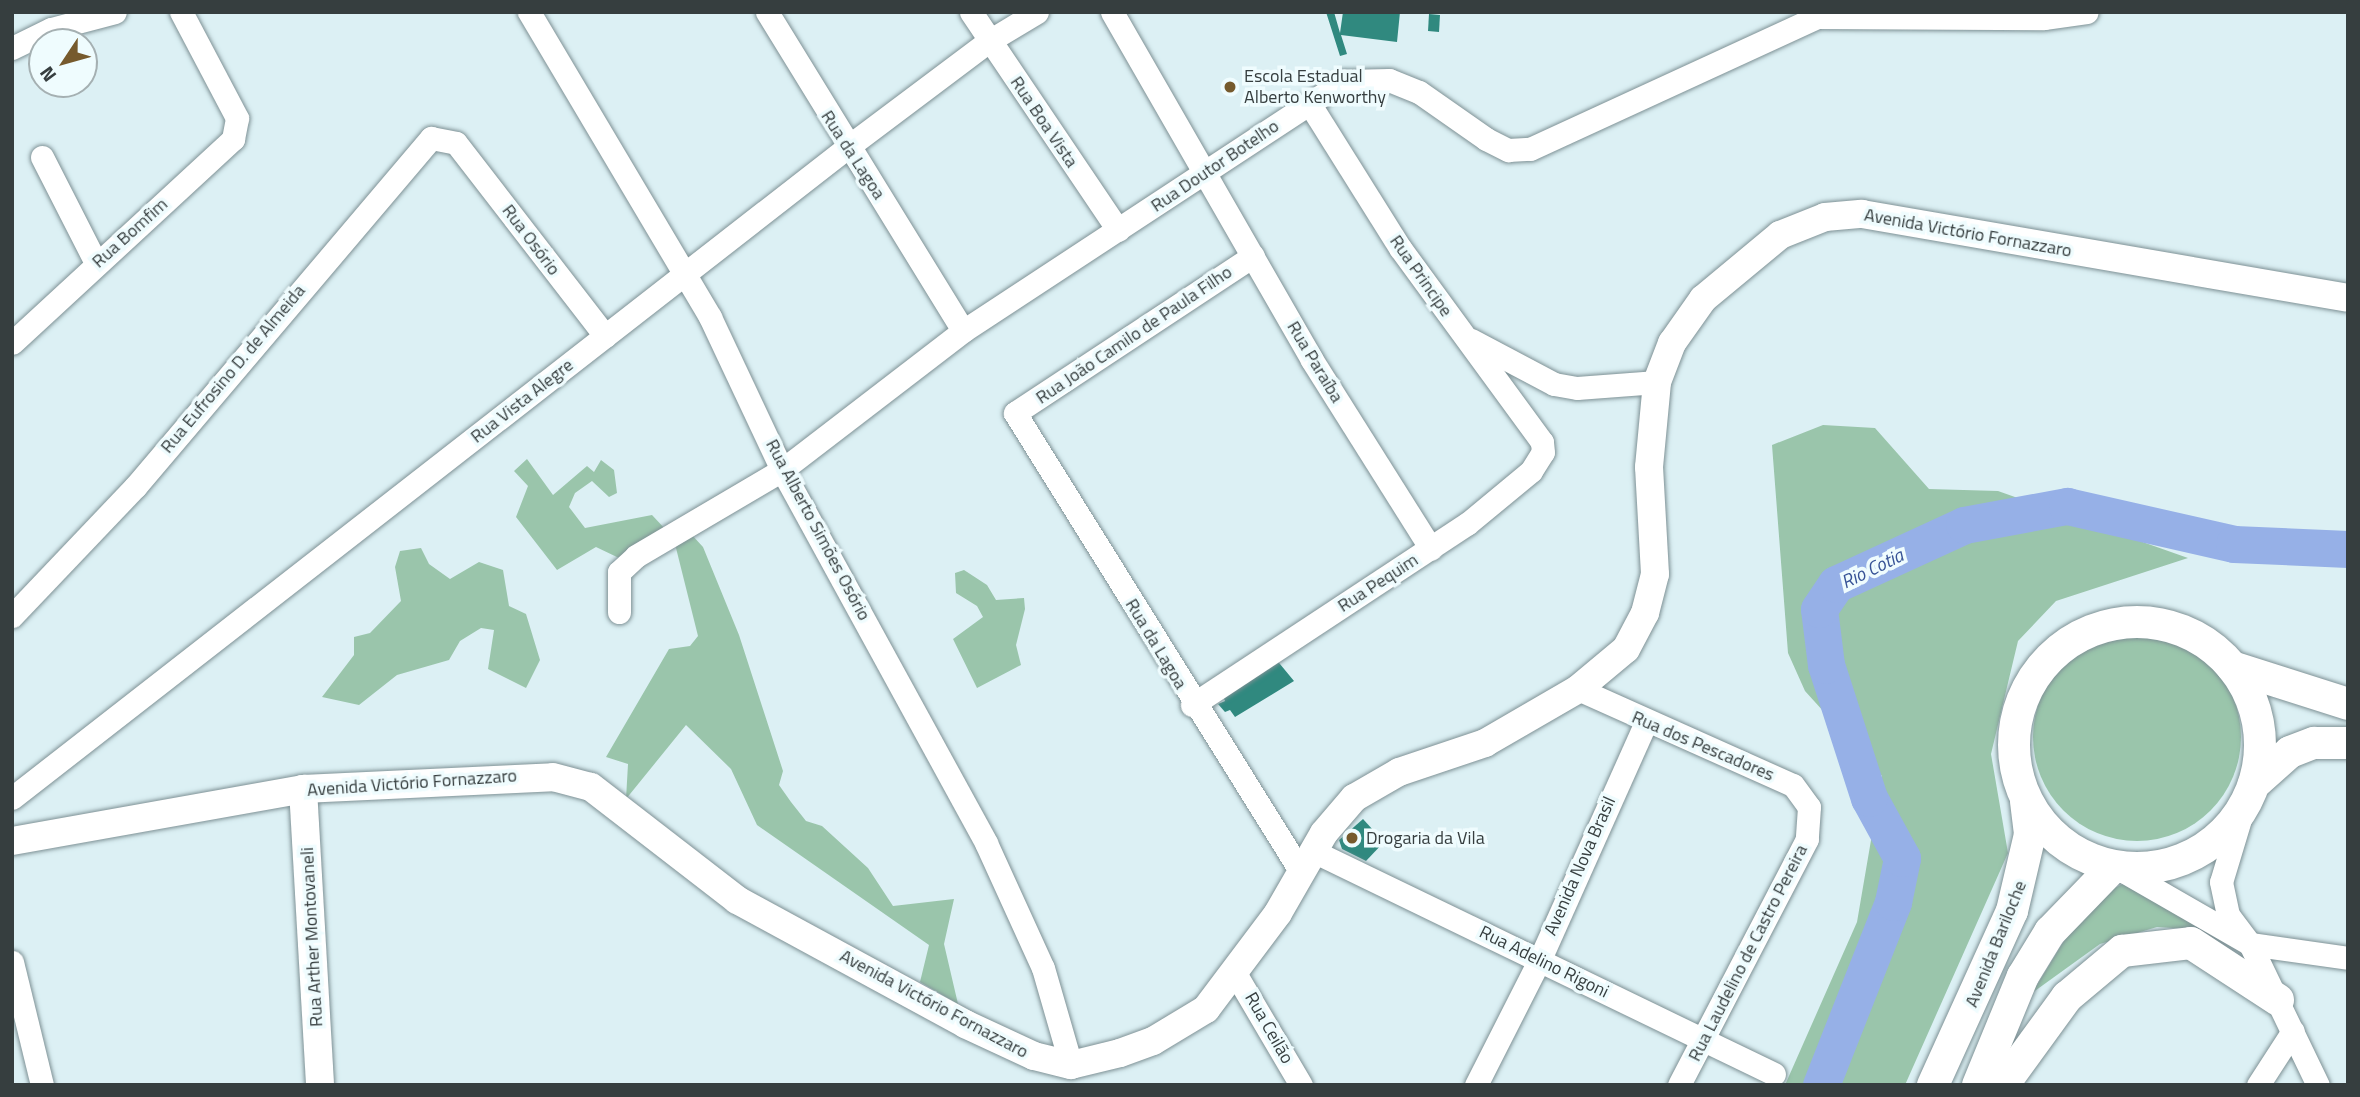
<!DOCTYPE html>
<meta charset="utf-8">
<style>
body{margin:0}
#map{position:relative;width:2360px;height:1097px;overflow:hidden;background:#dcf0f4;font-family:"Titillium Web",sans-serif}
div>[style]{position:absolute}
.green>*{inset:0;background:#9ac5ab}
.round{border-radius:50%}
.river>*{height:37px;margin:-18.5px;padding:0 18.5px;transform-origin:18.5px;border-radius:18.5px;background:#96b0e7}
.building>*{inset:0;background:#30897f}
.roads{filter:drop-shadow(0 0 2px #7e9195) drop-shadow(0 0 2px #7e9195)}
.minor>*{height:23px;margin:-11.5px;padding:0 11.5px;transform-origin:11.5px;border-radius:11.5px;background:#fff}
.tertiary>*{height:28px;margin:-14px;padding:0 14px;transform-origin:14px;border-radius:14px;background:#fff}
.secondary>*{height:32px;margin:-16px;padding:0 16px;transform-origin:16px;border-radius:16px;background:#fff}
.secondary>.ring{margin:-16px;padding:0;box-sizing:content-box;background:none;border:32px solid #fff;border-radius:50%}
.dots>*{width:19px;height:19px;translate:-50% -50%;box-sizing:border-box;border:4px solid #effcfe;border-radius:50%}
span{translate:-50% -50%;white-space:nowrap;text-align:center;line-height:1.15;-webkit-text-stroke:7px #effcfe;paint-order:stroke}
.poi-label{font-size:18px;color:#363e3f}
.left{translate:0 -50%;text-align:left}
.street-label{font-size:18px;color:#363e3f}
.water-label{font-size:19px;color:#375396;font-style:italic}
.frame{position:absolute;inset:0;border:14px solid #363e3f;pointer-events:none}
.north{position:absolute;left:28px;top:28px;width:70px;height:70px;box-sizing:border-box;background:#effcfe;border:2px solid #a5b0b2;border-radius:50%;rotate:234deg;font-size:19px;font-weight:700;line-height:28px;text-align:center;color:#363e3f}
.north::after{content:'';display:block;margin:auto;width:24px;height:32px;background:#765a2d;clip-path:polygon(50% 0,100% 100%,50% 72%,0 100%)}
</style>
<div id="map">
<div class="green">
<i style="clip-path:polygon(1823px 425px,1875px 428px,1929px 489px,1998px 491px,2188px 558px,2056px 601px,2018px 641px,1991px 754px,2008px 853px,1905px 1085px,1785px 1085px,1857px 922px,1882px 776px,1805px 691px,1788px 653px,1772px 445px)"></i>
<i style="clip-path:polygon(527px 459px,553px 495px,587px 466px,594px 472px,601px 460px,614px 470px,617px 493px,609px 497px,592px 481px,575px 493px,569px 507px,585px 528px,652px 515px,667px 531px,619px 558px,596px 547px,557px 570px,516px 517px,528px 486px,514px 471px)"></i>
<i style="clip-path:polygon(691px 534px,703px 547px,739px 635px,783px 771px,779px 785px,791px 802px,806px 821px,822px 826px,868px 868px,893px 906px,954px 899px,944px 944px,958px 1004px,920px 982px,929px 945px,757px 825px,731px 769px,686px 725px,626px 799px,628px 764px,606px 757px,669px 649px,690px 646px,698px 636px,675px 544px)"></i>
<i style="clip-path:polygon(421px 548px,429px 564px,450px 579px,479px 562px,503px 570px,509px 606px,526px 614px,540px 660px,526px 688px,488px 669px,494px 630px,481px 628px,460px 641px,449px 660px,397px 675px,359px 705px,322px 697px,354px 655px,354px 637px,370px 633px,401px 601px,395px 567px,400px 551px)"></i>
<i style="clip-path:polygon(964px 570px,987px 585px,996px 600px,1024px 598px,1025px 609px,1016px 645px,1021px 665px,977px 688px,953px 639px,983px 617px,977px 606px,956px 593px,955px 573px)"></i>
<i class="round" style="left:2033px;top:633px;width:208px;height:208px"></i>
<i style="clip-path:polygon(2123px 884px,2204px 930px,2157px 927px,2100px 944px,2032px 993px,2089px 900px)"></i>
</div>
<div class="river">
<i style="left:1821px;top:1085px;width:197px;rotate:-68.5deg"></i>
<i style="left:1893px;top:902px;width:45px;rotate:-78.4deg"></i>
<i style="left:1902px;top:858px;width:68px;rotate:-118.8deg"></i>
<i style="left:1869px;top:798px;width:140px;rotate:-107.9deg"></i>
<i style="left:1826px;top:665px;width:56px;rotate:-97.1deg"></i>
<i style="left:1819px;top:609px;width:30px;rotate:-56deg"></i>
<i style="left:1836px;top:584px;width:141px;rotate:-24.7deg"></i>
<i style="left:1964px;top:525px;width:105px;rotate:-10.5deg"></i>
<i style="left:2067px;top:506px;width:171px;rotate:12.8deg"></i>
<i style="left:2234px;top:544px;width:114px;rotate:2.5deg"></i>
</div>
<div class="building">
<i style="clip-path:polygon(1326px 12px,1334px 12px,1340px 33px,1343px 12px,1400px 12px,1397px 42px,1341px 35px,1347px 54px,1340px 56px)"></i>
<i style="clip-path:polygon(1429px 14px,1440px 15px,1439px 32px,1428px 31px)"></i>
<i style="clip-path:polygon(1275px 658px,1294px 681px,1235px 717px,1230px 710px,1225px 712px,1218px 704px,1225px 701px,1221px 692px)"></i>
<i style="clip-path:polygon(1363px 819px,1384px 842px,1366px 861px,1342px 849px,1339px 840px)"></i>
</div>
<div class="roads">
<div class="minor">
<i style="left:529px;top:12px;width:355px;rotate:59.3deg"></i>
<i style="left:710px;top:317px;width:169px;rotate:64.8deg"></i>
<i style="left:782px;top:470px;width:425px;rotate:61.3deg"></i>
<i style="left:986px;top:843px;width:137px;rotate:65.5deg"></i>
<i style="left:1043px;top:968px;width:101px;rotate:73.9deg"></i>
<i style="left:767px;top:12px;width:374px;rotate:58.4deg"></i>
<i style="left:971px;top:12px;width:263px;rotate:56deg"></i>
<i style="left:1112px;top:12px;width:401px;rotate:60.1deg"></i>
<i style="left:1312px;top:360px;width:223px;rotate:57.8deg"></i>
<i style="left:12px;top:48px;width:43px;rotate:-26deg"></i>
<i style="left:51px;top:29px;width:66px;rotate:-14.9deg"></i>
<i style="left:42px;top:157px;width:119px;rotate:63deg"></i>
<i style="left:1253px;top:256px;width:285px;rotate:146.6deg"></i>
<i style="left:1015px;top:413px;width:541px;rotate:58.07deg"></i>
<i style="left:1471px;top:340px;width:94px;rotate:27.9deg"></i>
<i style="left:1554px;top:384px;width:23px;rotate:10deg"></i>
<i style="left:1577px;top:388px;width:80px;rotate:-4.3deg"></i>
<i style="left:12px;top:343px;width:301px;rotate:-42.7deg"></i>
<i style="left:233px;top:139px;width:21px;rotate:-79deg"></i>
<i style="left:237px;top:118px;width:120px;rotate:-117.8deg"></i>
<i style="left:619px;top:612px;width:40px;rotate:-90deg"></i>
<i style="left:619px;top:572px;width:23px;rotate:-43deg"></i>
<i style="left:636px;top:556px;width:169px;rotate:-30.5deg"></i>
<i style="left:782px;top:470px;width:228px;rotate:-37.5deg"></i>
<i style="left:963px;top:331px;width:456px;rotate:-33.3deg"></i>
<i style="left:1344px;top:81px;width:45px;rotate:-1.3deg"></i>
<i style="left:1389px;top:80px;width:32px;rotate:22deg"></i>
<i style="left:1419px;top:92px;width:82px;rotate:35deg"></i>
<i style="left:1486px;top:139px;width:25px;rotate:27deg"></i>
<i style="left:1508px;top:150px;width:22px;rotate:-3deg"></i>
<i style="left:1530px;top:149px;width:316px;rotate:-24.7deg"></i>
<i style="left:1817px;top:17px;width:227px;rotate:0.3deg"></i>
<i style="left:2044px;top:18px;width:43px;rotate:-7.9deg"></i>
<i style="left:12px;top:616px;width:178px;rotate:-46.4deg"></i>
<i style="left:135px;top:487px;width:458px;rotate:-49.7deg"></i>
<i style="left:431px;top:138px;width:25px;rotate:11deg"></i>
<i style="left:456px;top:143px;width:244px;rotate:52.3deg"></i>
<i style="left:1578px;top:689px;width:235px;rotate:24.1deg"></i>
<i style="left:1793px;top:785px;width:27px;rotate:54deg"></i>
<i style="left:1809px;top:807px;width:32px;rotate:94deg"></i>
<i style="left:1807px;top:839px;width:277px;rotate:117.5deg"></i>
<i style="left:1192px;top:705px;width:329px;rotate:-33.4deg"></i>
<i style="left:1467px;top:524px;width:83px;rotate:-39.6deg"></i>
<i style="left:1531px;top:471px;width:22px;rotate:-58deg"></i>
<i style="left:1543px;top:452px;width:10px;rotate:-96deg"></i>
<i style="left:1542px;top:442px;width:240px;rotate:-126.2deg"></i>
<i style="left:1400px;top:248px;width:171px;rotate:-122.1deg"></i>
<i style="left:12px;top:798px;width:1061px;rotate:-37.92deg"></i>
<i style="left:849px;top:146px;width:175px;rotate:-36.9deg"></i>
<i style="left:989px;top:41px;width:56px;rotate:-31.1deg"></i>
<i style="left:2244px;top:806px;width:79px;rotate:106.8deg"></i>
<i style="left:2221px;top:882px;width:34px;rotate:78deg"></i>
<i style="left:2228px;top:915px;width:36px;rotate:53deg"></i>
<i style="left:2250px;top:944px;width:157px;rotate:64.3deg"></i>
<i style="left:1313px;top:851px;width:512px;rotate:25.81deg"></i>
<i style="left:2118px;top:868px;width:152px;rotate:29.9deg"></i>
<i style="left:2250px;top:944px;width:99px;rotate:8.1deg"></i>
<i style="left:12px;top:962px;width:127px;rotate:76.3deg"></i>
<i style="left:1235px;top:973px;width:130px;rotate:59.5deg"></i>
<i style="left:1476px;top:1085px;width:141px;rotate:-63.1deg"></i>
<i style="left:1540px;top:959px;width:260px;rotate:-65.9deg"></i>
<i style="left:2258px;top:1085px;width:64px;rotate:-57.1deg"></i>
</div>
<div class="tertiary">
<i style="left:303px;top:789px;width:296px;rotate:86.7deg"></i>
<i style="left:12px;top:841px;width:296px;rotate:-10.1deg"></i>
<i style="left:303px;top:789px;width:250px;rotate:-2.7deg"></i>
<i style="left:553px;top:777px;width:39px;rotate:15deg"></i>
<i style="left:591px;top:787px;width:185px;rotate:37.7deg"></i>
<i style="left:737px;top:900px;width:260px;rotate:28.5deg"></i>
<i style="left:965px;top:1024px;width:76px;rotate:24.9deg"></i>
<i style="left:1034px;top:1056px;width:38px;rotate:14deg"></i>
<i style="left:1071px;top:1065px;width:50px;rotate:-13.8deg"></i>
<i style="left:1120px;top:1053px;width:35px;rotate:-20deg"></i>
<i style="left:1153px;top:1041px;width:62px;rotate:-31.1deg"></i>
<i style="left:1206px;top:1009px;width:120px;rotate:-53.1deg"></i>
<i style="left:1278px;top:913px;width:92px;rotate:-60.1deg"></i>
<i style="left:1324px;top:833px;width:46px;rotate:-49.4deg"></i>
<i style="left:1354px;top:798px;width:52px;rotate:-30deg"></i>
<i style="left:1399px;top:772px;width:91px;rotate:-18.6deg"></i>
<i style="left:1485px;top:743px;width:108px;rotate:-30.1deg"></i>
<i style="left:1578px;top:689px;width:62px;rotate:-39.8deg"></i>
<i style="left:1626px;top:649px;width:41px;rotate:-62.2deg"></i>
<i style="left:1645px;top:613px;width:40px;rotate:-75.6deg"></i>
<i style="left:1655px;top:574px;width:107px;rotate:-93.2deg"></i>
<i style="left:1649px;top:467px;width:85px;rotate:-84.6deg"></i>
<i style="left:1657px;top:382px;width:42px;rotate:-69deg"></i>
<i style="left:1672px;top:343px;width:54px;rotate:-54.8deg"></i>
<i style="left:1703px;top:299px;width:100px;rotate:-39.7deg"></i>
<i style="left:1780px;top:235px;width:48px;rotate:-21.8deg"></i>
<i style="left:1825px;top:217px;width:37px;rotate:-5deg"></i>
<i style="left:1862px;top:214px;width:491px;rotate:9.8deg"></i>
</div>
<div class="secondary">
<i class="ring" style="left:2014px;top:622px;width:214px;height:214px"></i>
<i style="left:2232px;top:667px;width:122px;rotate:17.7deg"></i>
<i style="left:2254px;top:784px;width:48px;rotate:-41.6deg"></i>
<i style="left:2290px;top:752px;width:26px;rotate:-21deg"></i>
<i style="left:2314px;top:743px;width:34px"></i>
<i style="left:1933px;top:1085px;width:191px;rotate:-65.6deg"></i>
<i style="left:2012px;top:911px;width:79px;rotate:-76.8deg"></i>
<i style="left:2030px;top:834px;width:33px;rotate:-97deg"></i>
<i style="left:1978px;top:1085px;width:118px;rotate:-67.6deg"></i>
<i style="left:2023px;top:976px;width:52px;rotate:-58.5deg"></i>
<i style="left:2050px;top:932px;width:91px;rotate:-45.9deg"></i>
<i style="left:2003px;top:1085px;width:109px;rotate:-54deg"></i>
<i style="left:2067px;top:997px;width:72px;rotate:-39.9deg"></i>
<i style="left:2122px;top:951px;width:69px;rotate:-6.6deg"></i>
<i style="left:2191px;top:943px;width:104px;rotate:33.2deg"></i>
</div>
</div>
<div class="dots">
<i style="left:1230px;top:87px;background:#765a2d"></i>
<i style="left:1352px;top:838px;background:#765a2d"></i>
</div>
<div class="poi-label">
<span class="left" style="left:1244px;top:87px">Escola Estadual<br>Alberto Kenworthy</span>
<span class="left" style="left:1366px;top:838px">Drogaria da Vila</span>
</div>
<div class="street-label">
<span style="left:1044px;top:122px;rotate:56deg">Rua Boa Vista</span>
<span style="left:853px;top:155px;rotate:57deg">Rua da Lagoa</span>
<span style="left:1215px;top:166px;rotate:-34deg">Rua Doutor Botelho</span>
<span style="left:130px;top:233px;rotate:-42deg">Rua Bomfim</span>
<span style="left:1968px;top:233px;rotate:10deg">Avenida Victório Fornazzaro</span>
<span style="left:531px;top:240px;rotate:53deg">Rua Osório</span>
<span style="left:1421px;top:276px;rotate:55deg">Rua Principe</span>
<span style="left:1134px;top:335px;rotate:-34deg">Rua João Camilo de Paula Filho</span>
<span style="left:1315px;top:362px;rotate:59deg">Rua Paraíba</span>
<span style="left:233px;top:369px;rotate:-50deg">Rua Eufrosino D. de Almeida</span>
<span style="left:522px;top:401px;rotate:-38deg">Rua Vista Alegre</span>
<span style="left:818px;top:530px;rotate:62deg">Rua Alberto Simões Osório</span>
<span style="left:1378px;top:583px;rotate:-33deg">Rua Pequim</span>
<span style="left:1156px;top:644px;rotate:59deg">Rua da Lagoa</span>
<span style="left:1703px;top:746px;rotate:23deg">Rua dos Pescadores</span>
<span style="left:412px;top:783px;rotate:-4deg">Avenida Victório Fornazzaro</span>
<span style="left:1580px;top:866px;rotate:-66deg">Avenida Nova Brasil</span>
<span style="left:312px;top:937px;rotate:-93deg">Rua Arther Montovaneli</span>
<span style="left:1996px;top:944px;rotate:-68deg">Avenida Bariloche</span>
<span style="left:1748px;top:953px;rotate:-63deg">Rua Laudelino de Castro Pereira</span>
<span style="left:1544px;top:962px;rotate:26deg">Rua Adelino Rigoni</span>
<span style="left:934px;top:1004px;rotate:28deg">Avenida Victório Fornazzaro</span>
<span style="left:1269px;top:1028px;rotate:60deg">Rua Ceilão</span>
</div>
<div class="water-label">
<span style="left:1872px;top:568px;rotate:-26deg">Rio Cotia</span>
</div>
<div class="frame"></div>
<div class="north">N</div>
</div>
